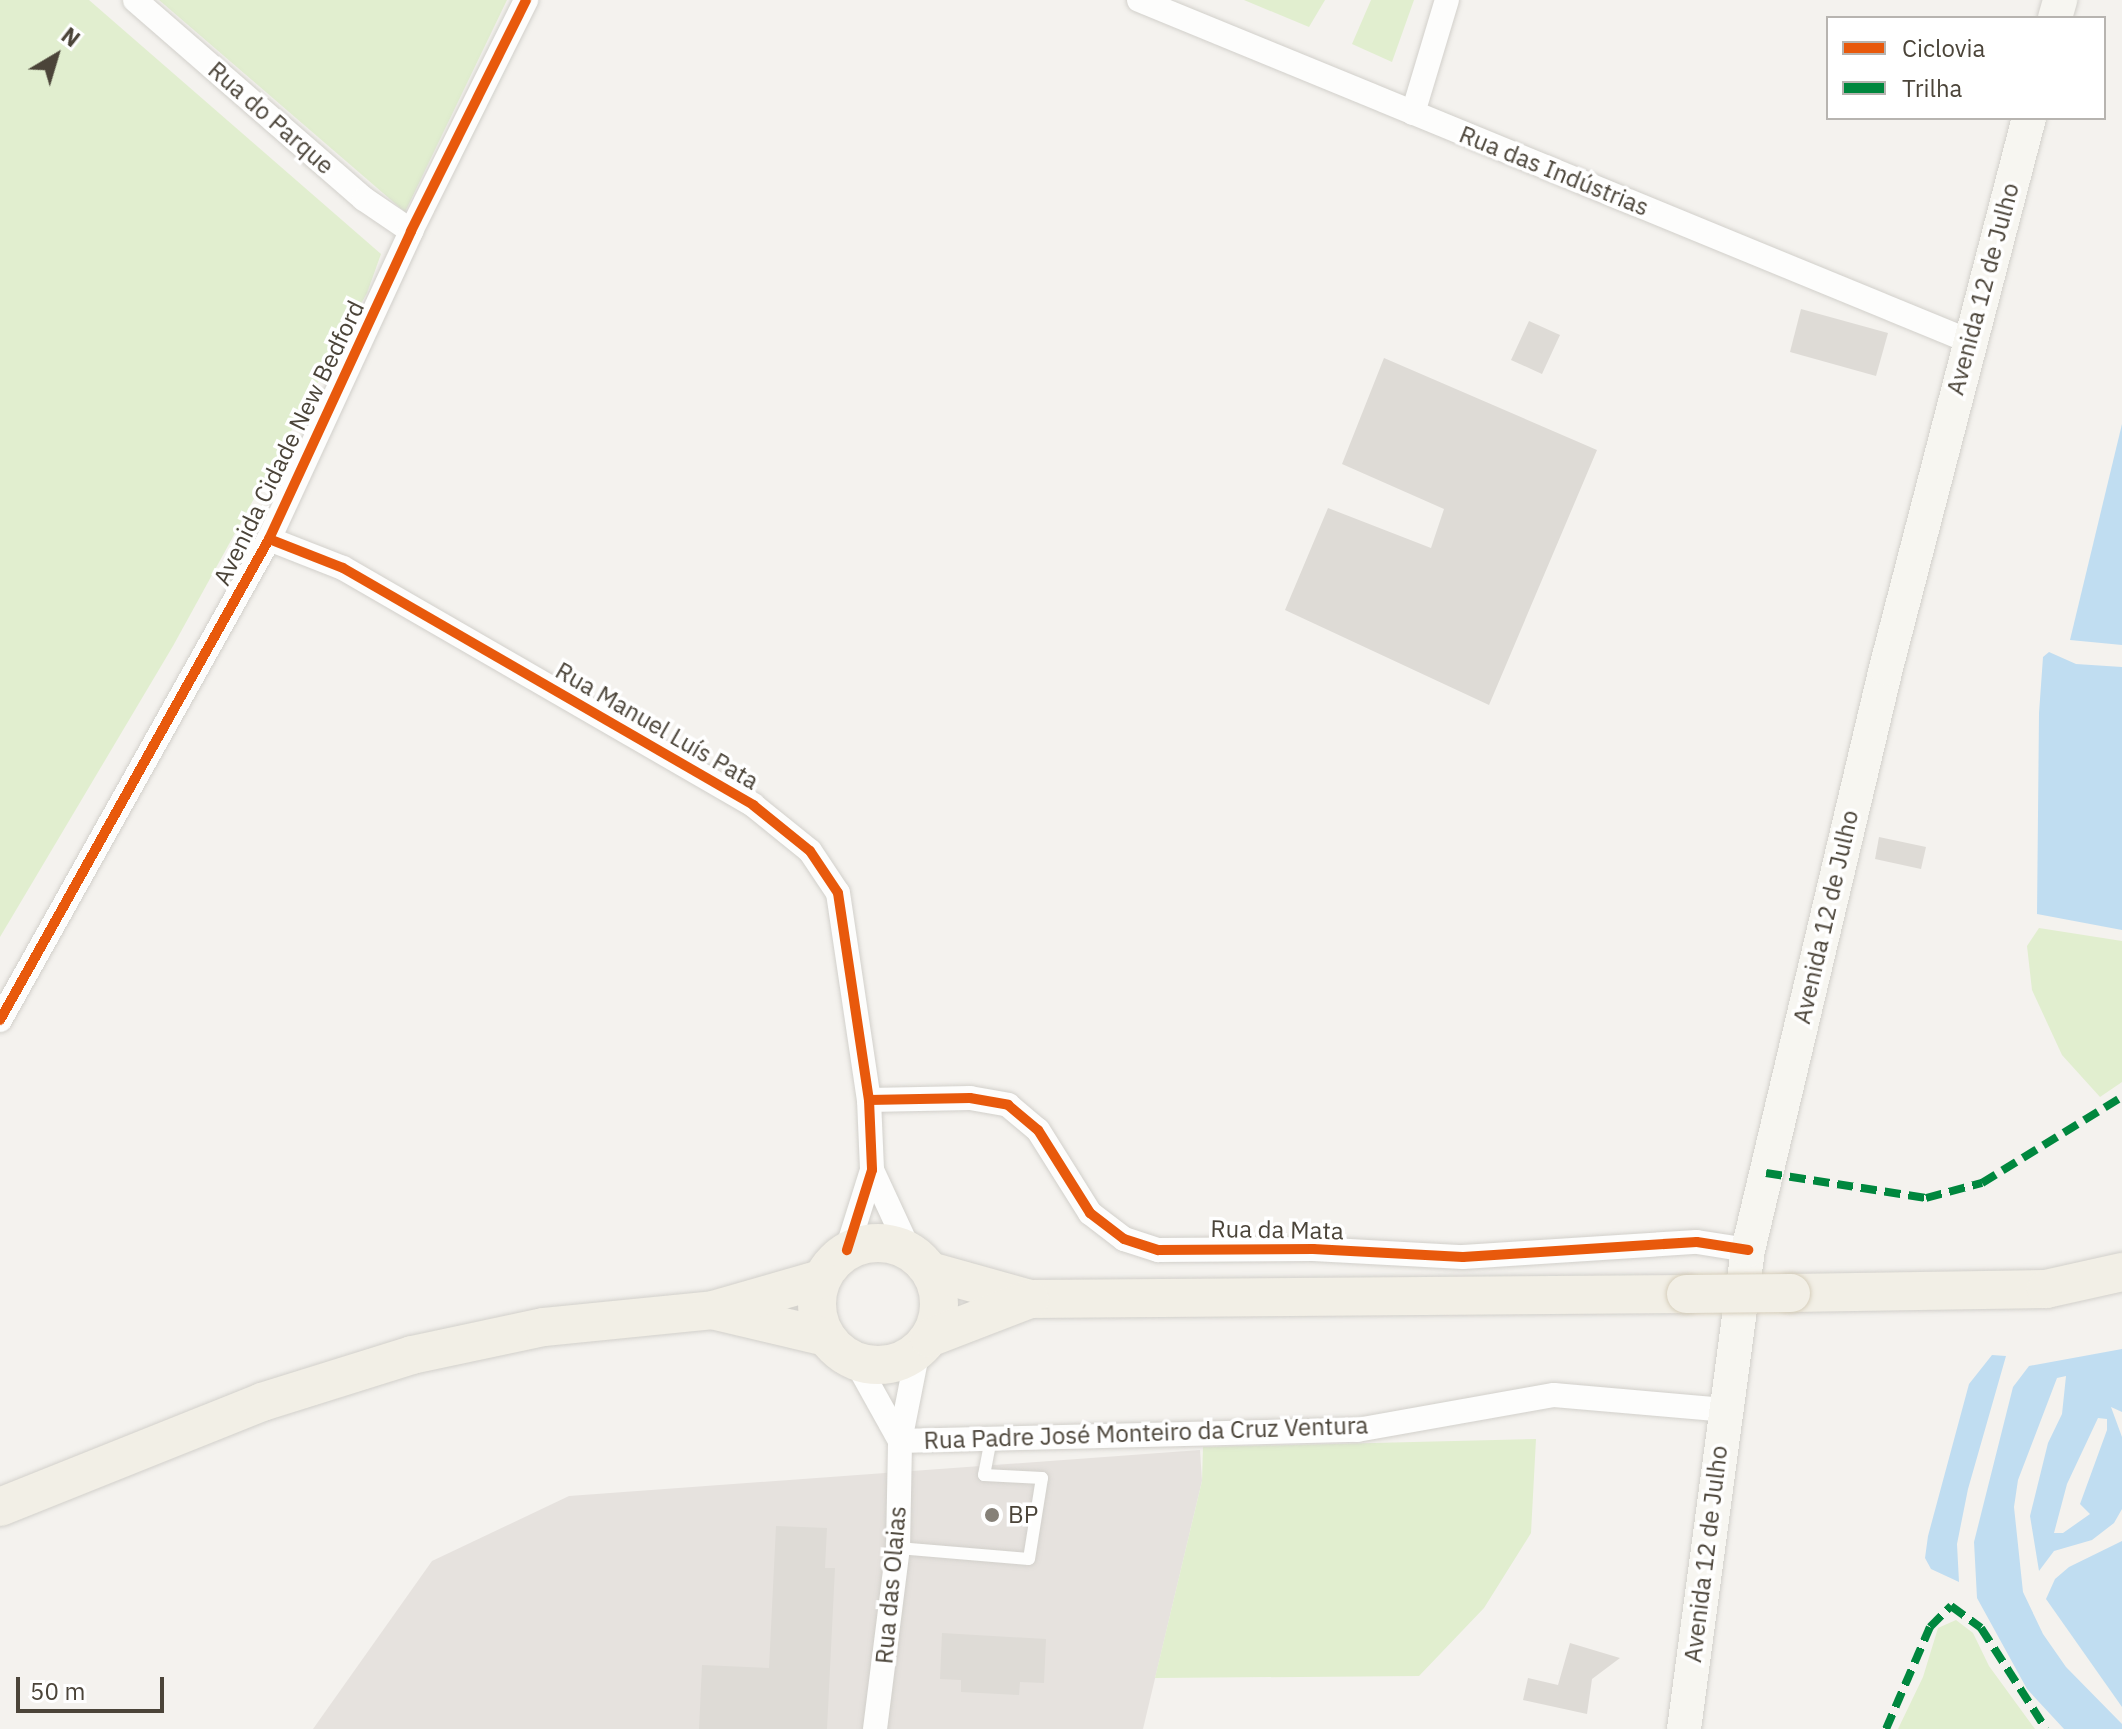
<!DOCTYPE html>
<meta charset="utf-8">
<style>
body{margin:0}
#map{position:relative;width:2122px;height:1729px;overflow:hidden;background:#f4f2ee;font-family:"IBM Plex Sans",sans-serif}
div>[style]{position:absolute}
.industrial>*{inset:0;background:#e6e2de}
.green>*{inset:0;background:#e1eecf}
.water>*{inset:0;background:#c0ddf1}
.building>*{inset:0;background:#dedbd6}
.roads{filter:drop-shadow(0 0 2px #d2d0cb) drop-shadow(0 0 2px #d2d0cb)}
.service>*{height:12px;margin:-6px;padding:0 6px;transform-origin:6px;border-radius:6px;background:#fdfdfc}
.minor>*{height:24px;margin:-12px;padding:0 12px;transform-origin:12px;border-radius:12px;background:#fdfdfc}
.secondary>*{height:34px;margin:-17px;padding:0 17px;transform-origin:17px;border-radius:17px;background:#f7f6f1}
.primary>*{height:38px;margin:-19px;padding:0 19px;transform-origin:19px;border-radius:19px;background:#f2efe6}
.primary>.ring{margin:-19px;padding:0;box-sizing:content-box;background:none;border:38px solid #f2efe6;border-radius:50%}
.bridges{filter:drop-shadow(0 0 2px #d6cebb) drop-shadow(0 0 2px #d6cebb)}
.primary-bridge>*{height:38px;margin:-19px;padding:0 19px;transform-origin:19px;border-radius:19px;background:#f2efe6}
.quiet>*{height:8px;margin-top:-4px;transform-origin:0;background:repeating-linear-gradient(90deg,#00873e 0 16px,transparent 0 24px)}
.cycleway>*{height:10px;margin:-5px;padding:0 5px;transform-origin:5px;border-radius:5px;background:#e8590c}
.dots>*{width:22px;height:22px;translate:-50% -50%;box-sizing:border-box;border:4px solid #fff;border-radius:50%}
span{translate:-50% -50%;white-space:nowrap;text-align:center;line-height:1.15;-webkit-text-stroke:7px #fff;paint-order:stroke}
.street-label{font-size:24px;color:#4b4439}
.poi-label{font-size:24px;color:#4b4439}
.left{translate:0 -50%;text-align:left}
.legend{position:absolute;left:1826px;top:16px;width:280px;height:104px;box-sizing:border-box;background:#fff;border:2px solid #b7b4b0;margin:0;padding:10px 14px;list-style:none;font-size:24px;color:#4b4439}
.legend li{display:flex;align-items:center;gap:16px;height:40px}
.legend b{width:40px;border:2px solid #b7b4b0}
.north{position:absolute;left:16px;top:16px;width:80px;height:80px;-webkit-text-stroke:6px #fff;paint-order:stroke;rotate:38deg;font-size:22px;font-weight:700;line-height:32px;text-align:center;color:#4b4439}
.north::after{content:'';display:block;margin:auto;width:28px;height:36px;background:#4b4439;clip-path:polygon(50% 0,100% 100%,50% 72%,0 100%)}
.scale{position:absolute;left:16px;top:1677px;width:148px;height:36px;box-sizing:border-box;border:4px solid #4b4439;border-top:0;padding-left:10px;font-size:24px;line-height:28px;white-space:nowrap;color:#4b4439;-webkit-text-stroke:6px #fff;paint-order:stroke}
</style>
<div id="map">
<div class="industrial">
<i style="clip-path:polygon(1200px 1450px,1202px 1481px,1143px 1729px,313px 1729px,432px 1561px,569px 1496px)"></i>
</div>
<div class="green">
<i style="clip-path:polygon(0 0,89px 0,381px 254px,367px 293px,173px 646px,0 937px)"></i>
<i style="clip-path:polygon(159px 0,507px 0,405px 212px)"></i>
<i style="clip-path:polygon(1244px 0,1325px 0,1309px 27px)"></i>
<i style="clip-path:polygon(1371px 0,1414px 0,1392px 62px,1352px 44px)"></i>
<i style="clip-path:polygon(2039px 928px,2122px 941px,2122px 1082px,2100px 1097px,2062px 1055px,2032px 990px,2027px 946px)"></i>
<i style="clip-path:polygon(1536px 1439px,1531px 1533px,1484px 1608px,1419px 1676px,1155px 1678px,1202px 1481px,1203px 1447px)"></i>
<i style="clip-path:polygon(1956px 1620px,1973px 1633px,1989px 1666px,2035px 1729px,1898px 1729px,1923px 1677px,1938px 1628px)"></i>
</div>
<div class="water">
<i style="clip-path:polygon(2122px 424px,2122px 645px,2070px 640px)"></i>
<i style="clip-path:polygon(2049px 652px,2076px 664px,2122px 667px,2122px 930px,2037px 914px,2039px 713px,2043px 657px)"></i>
<i style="clip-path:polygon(evenodd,2122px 1349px,2122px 1412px,2111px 1407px,2122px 1437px,2122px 1509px,2114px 1523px,2092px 1540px,2054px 1551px,2039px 1571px,2030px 1516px,2048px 1443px,2062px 1414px,2066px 1376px,2057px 1378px,2018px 1480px,2014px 1507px,2023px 1592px,2043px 1634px,2066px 1667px,2122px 1724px,2122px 1729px,2064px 1729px,2027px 1689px,1977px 1598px,1974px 1542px,2013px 1387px,2029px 1366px,2122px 1349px,2098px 1418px,2107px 1419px,2107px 1430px,2080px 1504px,2090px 1514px,2063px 1533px,2054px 1533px,2067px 1484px,2098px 1418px)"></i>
<i style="clip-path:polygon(1992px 1355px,2006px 1356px,1968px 1489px,1957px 1544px,1959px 1582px,1931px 1569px,1925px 1558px,1928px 1536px,1969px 1384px)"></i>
<i style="clip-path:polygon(2122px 1541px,2122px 1707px,2046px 1599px,2055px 1579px,2069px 1567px)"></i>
</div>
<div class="building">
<i style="clip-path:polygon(1801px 309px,1888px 333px,1876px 376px,1790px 352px)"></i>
<i style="clip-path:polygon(1529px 321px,1560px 335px,1542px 374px,1511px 360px)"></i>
<i style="clip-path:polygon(1384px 358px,1597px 450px,1489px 705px,1285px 610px,1328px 508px,1431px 548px,1444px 509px,1342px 464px)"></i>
<i style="clip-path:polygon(1879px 837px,1926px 847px,1921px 869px,1875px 859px)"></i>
<i style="clip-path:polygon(776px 1526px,827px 1528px,825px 1568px,835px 1568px,827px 1729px,699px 1729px,702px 1665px,769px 1668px)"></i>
<i style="clip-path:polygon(942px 1633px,1046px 1639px,1044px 1683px,1020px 1682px,1019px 1695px,961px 1692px,961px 1680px,940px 1679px)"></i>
<i style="clip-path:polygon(1570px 1643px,1620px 1658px,1592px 1679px,1587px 1714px,1523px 1700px,1528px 1678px,1558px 1685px)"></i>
</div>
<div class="roads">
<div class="service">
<i style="left:898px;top:1548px;width:131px;rotate:4.8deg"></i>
<i style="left:1029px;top:1559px;width:82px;rotate:-80.9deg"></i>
<i style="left:1042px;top:1478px;width:58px;rotate:-177deg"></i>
<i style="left:984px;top:1475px;width:37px;rotate:-79deg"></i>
</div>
<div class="minor">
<i style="left:135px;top:0;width:303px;rotate:41deg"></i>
<i style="left:364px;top:199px;width:57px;rotate:34.2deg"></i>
<i style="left:1139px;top:0;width:897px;rotate:22.33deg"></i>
<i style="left:1413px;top:113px;width:118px;rotate:-73.3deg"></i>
<i style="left:269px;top:539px;width:79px;rotate:21.4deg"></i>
<i style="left:343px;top:568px;width:474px;rotate:30deg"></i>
<i style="left:753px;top:805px;width:73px;rotate:38.9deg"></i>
<i style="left:810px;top:851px;width:50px;rotate:56.3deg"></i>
<i style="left:838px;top:893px;width:209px;rotate:81.5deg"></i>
<i style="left:869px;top:1100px;width:70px;rotate:87.5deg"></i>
<i style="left:872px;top:1170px;width:84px;rotate:107.4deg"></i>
<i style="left:0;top:1020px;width:551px;rotate:-60.78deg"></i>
<i style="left:269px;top:539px;width:339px;rotate:-65.2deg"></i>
<i style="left:411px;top:231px;width:258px;rotate:-63.5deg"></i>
<i style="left:869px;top:1100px;width:101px;rotate:-1.1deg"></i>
<i style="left:970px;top:1098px;width:39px;rotate:10deg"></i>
<i style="left:1008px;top:1105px;width:39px;rotate:40deg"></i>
<i style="left:1038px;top:1130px;width:98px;rotate:57.9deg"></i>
<i style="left:1090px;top:1213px;width:43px;rotate:37.4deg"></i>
<i style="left:1124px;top:1239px;width:36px;rotate:18deg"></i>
<i style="left:1158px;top:1250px;width:155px;rotate:-0.4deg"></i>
<i style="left:1313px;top:1249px;width:150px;rotate:3.1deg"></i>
<i style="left:1463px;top:1257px;width:234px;rotate:-3.7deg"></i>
<i style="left:1697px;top:1242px;width:52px;rotate:8.9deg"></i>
<i style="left:872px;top:1170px;width:88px;rotate:65.2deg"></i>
<i style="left:855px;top:1360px;width:93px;rotate:60.9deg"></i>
<i style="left:900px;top:1441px;width:457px;rotate:-1.4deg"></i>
<i style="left:1357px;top:1430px;width:200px;rotate:-10.1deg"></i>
<i style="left:1554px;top:1395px;width:171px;rotate:5deg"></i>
<i style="left:875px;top:1729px;width:182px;rotate:-82.8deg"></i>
<i style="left:898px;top:1548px;width:107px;rotate:-88.9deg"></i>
<i style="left:900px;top:1441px;width:93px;rotate:-78.8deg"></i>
</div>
<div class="secondary">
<i style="left:2055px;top:18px;width:19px;rotate:-74deg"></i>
<i style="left:1684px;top:1729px;width:483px;rotate:-82.4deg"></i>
<i style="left:1748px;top:1250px;width:598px;rotate:-76.66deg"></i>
<i style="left:1886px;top:668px;width:568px;rotate:-75.43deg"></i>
</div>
<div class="primary">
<i class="ring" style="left:817px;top:1243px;width:84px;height:84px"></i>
<i style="left:930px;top:1271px;width:104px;rotate:15.6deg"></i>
<i style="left:1030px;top:1299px;width:656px;rotate:-0.44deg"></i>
<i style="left:1791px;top:1293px;width:255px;rotate:-0.9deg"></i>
<i style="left:2046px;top:1289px;width:78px;rotate:-12.6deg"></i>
<i style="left:716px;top:1311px;width:113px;rotate:13.3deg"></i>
<i style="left:929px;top:1338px;width:108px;rotate:-21.1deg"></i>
<i style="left:0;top:1507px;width:282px;rotate:-21.8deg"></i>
<i style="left:262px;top:1402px;width:157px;rotate:-17.4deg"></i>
<i style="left:412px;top:1355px;width:135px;rotate:-12deg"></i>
<i style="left:544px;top:1327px;width:170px;rotate:-5.7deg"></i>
<i style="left:713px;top:1310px;width:112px;rotate:-16deg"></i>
</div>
</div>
<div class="bridges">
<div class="primary-bridge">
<i style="left:1686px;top:1294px;width:105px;rotate:-0.5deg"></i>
</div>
</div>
<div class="quiet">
<i style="left:1766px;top:1173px;width:162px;rotate:8.9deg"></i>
<i style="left:1926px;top:1198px;width:58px;rotate:-15deg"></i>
<i style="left:1982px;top:1183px;width:164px;rotate:-31.6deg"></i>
<i style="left:1886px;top:1729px;width:111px;rotate:-66.7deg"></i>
<i style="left:1930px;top:1627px;width:30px;rotate:-45deg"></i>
<i style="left:1951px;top:1606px;width:37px;rotate:36deg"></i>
<i style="left:1981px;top:1628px;width:120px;rotate:57.2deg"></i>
</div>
<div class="cycleway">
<i style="left:269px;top:539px;width:79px;rotate:21.4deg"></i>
<i style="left:343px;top:568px;width:474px;rotate:30deg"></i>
<i style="left:753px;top:805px;width:73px;rotate:38.9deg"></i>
<i style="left:810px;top:851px;width:50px;rotate:56.3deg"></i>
<i style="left:838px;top:893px;width:209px;rotate:81.5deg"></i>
<i style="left:869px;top:1100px;width:70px;rotate:87.5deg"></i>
<i style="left:872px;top:1170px;width:84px;rotate:107.4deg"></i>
<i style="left:0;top:1020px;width:551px;rotate:-60.78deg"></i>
<i style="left:269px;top:539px;width:339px;rotate:-65.2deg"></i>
<i style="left:411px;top:231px;width:258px;rotate:-63.5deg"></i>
<i style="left:869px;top:1100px;width:101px;rotate:-1.1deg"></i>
<i style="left:970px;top:1098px;width:39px;rotate:10deg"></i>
<i style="left:1008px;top:1105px;width:39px;rotate:40deg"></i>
<i style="left:1038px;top:1130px;width:98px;rotate:57.9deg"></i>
<i style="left:1090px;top:1213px;width:43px;rotate:37.4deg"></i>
<i style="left:1124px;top:1239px;width:36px;rotate:18deg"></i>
<i style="left:1158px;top:1250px;width:155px;rotate:-0.4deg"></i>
<i style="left:1313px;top:1249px;width:150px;rotate:3.1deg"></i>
<i style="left:1463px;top:1257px;width:234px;rotate:-3.7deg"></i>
<i style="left:1697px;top:1242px;width:52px;rotate:8.9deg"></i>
</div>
<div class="dots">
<i style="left:992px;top:1515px;background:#868178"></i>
</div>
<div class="street-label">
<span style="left:271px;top:118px;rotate:41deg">Rua do Parque</span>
<span style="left:1554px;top:171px;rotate:22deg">Rua das Indústrias</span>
<span style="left:1983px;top:289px;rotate:-75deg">Avenida 12 de Julho</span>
<span style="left:289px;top:443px;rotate:-64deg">Avenida Cidade New Bedford</span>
<span style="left:657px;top:726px;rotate:30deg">Rua Manuel Luís Pata</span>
<span style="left:1826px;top:917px;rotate:-77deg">Avenida 12 de Julho</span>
<span style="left:1277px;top:1230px;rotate:1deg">Rua da Mata</span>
<span style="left:1146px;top:1433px;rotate:-2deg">Rua Padre José Monteiro da Cruz Ventura</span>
<span style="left:1706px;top:1554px;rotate:-83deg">Avenida 12 de Julho</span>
<span style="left:891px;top:1585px;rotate:-85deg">Rua das Olaias</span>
</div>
<div class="poi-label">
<span class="left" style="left:1008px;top:1515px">BP</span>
</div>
<ul class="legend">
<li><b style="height:10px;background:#e8590c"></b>Ciclovia</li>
<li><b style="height:10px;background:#00873e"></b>Trilha</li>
</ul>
<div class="north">N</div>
<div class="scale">50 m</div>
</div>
